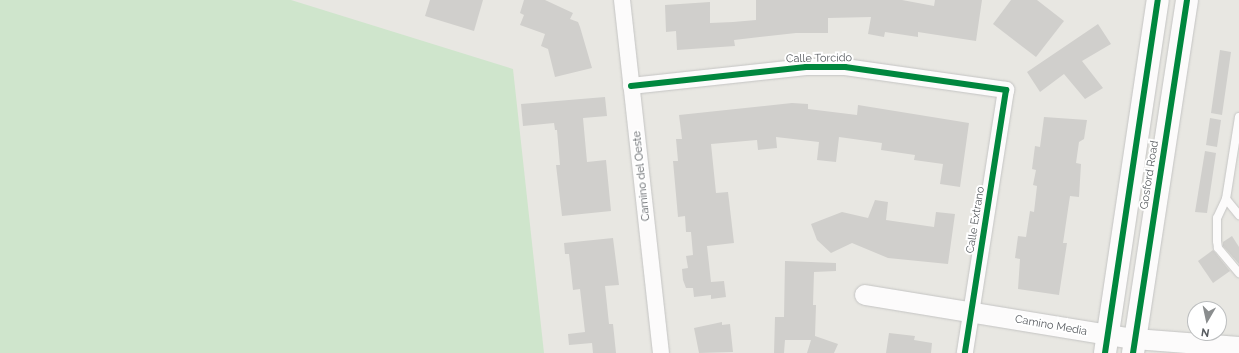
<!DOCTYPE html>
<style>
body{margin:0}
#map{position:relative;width:1239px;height:353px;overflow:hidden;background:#e8e7e2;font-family:Raleway,sans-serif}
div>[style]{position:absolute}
.green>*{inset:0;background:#cfe5cc}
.building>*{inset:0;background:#d0cfcc}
.roads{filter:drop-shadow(0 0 1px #c4c4c3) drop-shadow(0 0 1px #c4c4c3)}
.service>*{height:8px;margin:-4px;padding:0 4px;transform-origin:4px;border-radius:4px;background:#fcfbfb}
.minor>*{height:16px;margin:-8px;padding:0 8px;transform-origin:8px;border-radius:8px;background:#fcfbfb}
.tertiary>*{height:20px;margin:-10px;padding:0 10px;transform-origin:10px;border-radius:10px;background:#fcfbfb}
.secondary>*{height:22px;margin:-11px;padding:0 11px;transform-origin:11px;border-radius:11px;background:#fcfbfb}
.cycleway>*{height:6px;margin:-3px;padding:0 3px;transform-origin:3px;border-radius:3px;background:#00873e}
span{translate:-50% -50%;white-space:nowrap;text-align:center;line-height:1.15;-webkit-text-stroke:4px #fff;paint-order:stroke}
.street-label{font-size:11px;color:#585c60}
.north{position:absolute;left:1187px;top:301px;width:40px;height:40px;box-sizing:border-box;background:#fff;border:1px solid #bcbebf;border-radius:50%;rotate:189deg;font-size:11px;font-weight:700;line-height:16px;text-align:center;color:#585c60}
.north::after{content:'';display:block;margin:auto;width:14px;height:18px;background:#8a8d8e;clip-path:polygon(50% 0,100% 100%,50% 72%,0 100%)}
</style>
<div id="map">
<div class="green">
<i style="clip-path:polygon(0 0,291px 0,513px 69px,544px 353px,0 353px)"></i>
</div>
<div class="building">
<i style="clip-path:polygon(430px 0,483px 0,474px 31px,425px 16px)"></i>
<i style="clip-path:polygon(524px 0,545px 0,573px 13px,570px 19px,578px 22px,580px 27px,592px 68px,555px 77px,548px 49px,541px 46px,545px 34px,520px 25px,524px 15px,520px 13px)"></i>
<i style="clip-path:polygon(756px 0,902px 0,934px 6px,935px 0,982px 0,976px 41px,918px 32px,918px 37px,885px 32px,884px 37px,868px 34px,871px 17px,828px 18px,828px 33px,796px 33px,734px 40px,735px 46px,677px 50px,676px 31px,666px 32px,665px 5px,710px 2px,710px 23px,733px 22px,756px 20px)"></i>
<i style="clip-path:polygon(1011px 0,1037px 0,1064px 21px,1036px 57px,993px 24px)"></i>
<i style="clip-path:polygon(1098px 24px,1111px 44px,1082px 61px,1103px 88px,1085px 99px,1064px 74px,1040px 92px,1027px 72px)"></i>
<i style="clip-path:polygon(1220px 50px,1231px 52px,1222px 115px,1211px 113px)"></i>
<i style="clip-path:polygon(605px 97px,607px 116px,583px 118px,587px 162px,606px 160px,611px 211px,562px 216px,556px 165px,560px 165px,557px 130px,555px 130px,554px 123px,523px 126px,521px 104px)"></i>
<i style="clip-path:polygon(792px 103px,808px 104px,808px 109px,857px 115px,858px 105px,969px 123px,960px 187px,940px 184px,943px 164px,914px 160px,915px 155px,881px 150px,882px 143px,839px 137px,836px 162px,817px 160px,819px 142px,776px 137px,777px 148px,758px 150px,757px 140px,711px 144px,716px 193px,728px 192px,734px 243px,707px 246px,711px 282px,724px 281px,726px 297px,711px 299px,711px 295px,694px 297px,693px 288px,686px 288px,683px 280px,682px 269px,688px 268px,686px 256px,693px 255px,691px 232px,686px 232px,685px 216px,678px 217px,673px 161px,678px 161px,676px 139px,682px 139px,679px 115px)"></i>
<i style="clip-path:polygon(1044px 117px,1087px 120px,1084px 139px,1079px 142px,1076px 163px,1081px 164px,1079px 197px,1070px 196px,1063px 243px,1067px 243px,1059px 295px,1018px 289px,1020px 259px,1015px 258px,1018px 236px,1026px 237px,1030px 211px,1034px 212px,1037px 186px,1033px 185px,1036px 170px,1032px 169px,1035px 146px,1040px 147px)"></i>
<i style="clip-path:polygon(1210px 118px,1221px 120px,1217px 147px,1206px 145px)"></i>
<i style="clip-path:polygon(1205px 151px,1216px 153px,1207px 213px,1195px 212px)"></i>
<i style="clip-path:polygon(875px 200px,888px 202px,886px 220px,934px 227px,936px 212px,955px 214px,948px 264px,888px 258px,852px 243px,831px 253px,817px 240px,811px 224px,842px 212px,868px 218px)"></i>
<i style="clip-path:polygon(1232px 236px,1239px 247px,1239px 264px,1223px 246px,1223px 242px)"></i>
<i style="clip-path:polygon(613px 238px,619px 285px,605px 286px,609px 324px,613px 324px,616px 353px,593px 353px,592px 343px,569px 345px,568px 334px,585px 332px,580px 289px,573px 290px,569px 254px,565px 254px,564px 243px)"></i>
<i style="clip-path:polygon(1213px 250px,1230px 271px,1213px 283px,1198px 261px)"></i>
<i style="clip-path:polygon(785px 261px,836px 263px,836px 271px,814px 272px,813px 305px,816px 305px,815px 336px,838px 344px,834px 353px,807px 353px,811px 340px,785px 340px,784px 353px,774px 353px,775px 317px,784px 317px)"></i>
<i style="clip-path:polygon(722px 322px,722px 325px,730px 324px,733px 352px,699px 353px,694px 328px)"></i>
<i style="clip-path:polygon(889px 333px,915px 336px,914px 340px,932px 343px,931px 353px,886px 353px)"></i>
</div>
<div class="roads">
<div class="service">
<i style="left:1239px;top:117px;width:83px;rotate:99deg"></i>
<i style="left:1226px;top:199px;width:21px;rotate:51deg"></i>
<i style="left:1226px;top:199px;width:21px;rotate:115deg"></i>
<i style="left:1217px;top:218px;width:23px;rotate:90deg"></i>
<i style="left:1217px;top:241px;width:7px;rotate:82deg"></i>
<i style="left:1218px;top:248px;width:33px;rotate:50deg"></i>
</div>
<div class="minor">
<i style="left:622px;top:0;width:355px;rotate:83.7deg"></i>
<i style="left:631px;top:86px;width:176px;rotate:-6.2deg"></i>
<i style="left:806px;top:67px;width:39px"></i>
<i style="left:845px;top:67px;width:163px;rotate:8.1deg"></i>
<i style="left:1006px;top:90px;width:266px;rotate:98.9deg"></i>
</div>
<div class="tertiary">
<i style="left:865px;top:295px;width:274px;rotate:9.3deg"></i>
<i style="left:1135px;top:339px;width:104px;rotate:4.4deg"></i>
</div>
<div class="secondary">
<i style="left:1105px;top:353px;width:357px;rotate:-81.5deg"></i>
<i style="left:1133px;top:353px;width:357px;rotate:-81.3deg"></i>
</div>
</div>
<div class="cycleway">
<i style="left:631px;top:86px;width:176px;rotate:-6.2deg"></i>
<i style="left:806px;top:67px;width:39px"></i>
<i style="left:845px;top:67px;width:163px;rotate:8.1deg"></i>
<i style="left:1006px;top:90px;width:266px;rotate:98.9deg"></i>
<i style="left:1105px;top:353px;width:357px;rotate:-81.5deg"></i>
<i style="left:1133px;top:353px;width:357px;rotate:-81.3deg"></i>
</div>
<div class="street-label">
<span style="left:819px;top:59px;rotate:-1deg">Calle Torcido</span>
<span style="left:1150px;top:175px;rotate:-81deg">Gosford Road</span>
<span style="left:642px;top:176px;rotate:-96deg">Camino del Oeste</span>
<span style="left:976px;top:220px;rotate:-81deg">Calle Extrano</span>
<span style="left:1051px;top:326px;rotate:10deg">Camino Media</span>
</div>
<div class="north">N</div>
</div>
